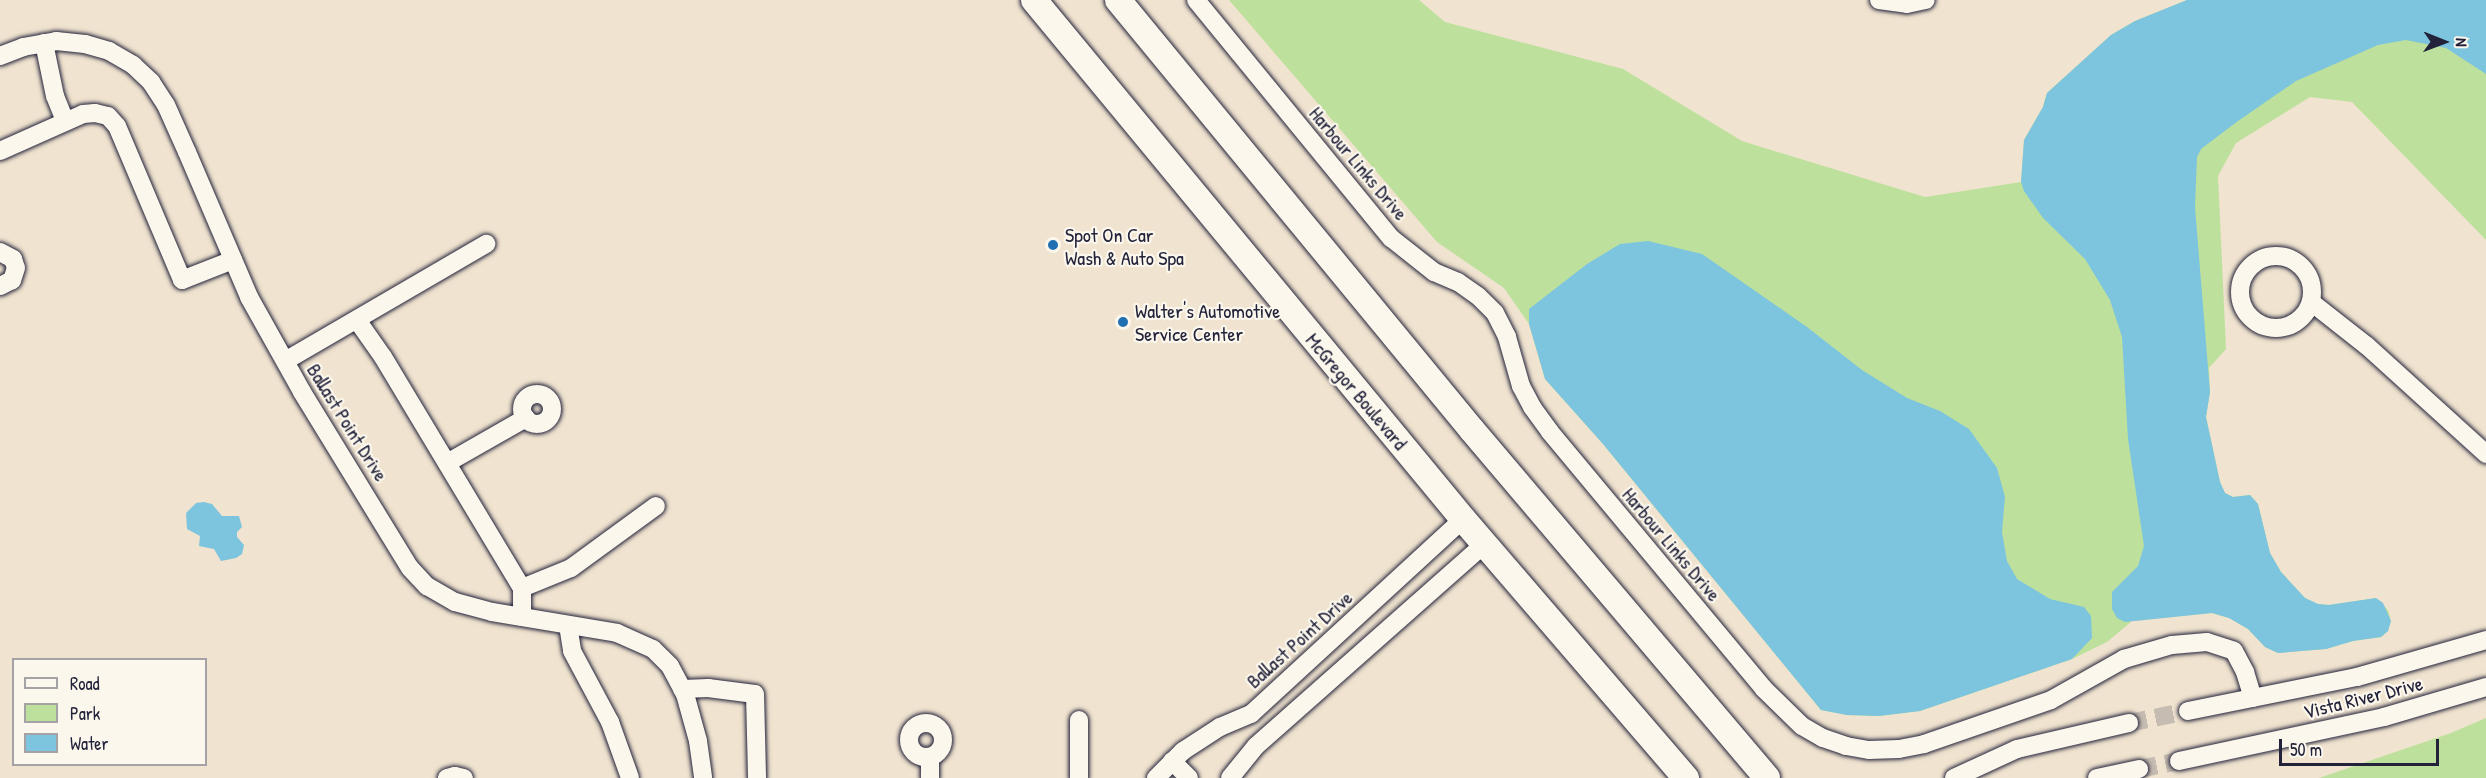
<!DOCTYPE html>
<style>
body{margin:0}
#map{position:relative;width:2486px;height:778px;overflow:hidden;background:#f0e3cf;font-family:"Patrick Hand",sans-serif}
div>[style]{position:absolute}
.green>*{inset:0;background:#bde19c}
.water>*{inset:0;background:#7dc4de}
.minor-tunnel>*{height:18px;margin-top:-9px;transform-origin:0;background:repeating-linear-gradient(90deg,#c7bcb1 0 18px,transparent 0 27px)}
.roads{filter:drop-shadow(0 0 2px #22223b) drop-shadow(0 0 2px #22223b)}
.minor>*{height:18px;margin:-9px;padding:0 9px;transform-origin:9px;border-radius:9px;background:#fbf7ec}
.minor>.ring{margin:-9px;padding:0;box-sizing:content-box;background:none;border:18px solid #fbf7ec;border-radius:50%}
.secondary>*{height:26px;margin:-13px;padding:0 13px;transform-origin:13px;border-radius:13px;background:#fbf7ec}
.dots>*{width:16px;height:16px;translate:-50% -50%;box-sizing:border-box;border:3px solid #fbf7ec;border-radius:50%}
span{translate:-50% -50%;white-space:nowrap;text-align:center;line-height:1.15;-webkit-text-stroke:4.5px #fbf7ec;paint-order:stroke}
.street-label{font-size:20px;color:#22223b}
.poi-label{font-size:20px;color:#22223b}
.left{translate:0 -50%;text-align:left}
.legend{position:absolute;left:12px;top:658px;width:195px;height:108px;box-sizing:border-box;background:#fbf7ec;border:2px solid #a4a2a5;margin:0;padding:8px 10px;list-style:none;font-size:18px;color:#22223b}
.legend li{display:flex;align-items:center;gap:12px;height:30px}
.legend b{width:30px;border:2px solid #a4a2a5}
.north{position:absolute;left:2414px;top:12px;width:60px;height:60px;-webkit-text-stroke:4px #fbf7ec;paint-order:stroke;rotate:91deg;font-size:16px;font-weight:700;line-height:24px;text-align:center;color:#22223b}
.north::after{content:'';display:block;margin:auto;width:21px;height:27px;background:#22223b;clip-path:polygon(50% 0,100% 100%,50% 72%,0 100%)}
.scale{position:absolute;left:2279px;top:739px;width:160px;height:27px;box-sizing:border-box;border:3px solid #22223b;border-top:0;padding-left:8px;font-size:18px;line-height:21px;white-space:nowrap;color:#22223b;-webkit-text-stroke:4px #fbf7ec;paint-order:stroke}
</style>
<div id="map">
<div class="green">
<i style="clip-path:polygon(1229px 0,1419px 0,1445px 22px,1623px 69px,1742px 141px,1925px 197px,2021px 182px,2024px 140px,2043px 107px,2047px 93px,2111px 35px,2135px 21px,2187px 0,2486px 0,2486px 240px,2352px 102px,2310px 97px,2236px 143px,2218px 176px,2226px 349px,2209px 368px,2210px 392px,2206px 417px,2220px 482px,2225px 493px,2233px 497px,2250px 495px,2258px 504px,2270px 553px,2281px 572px,2305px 598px,2318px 604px,2329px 605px,2376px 598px,2388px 610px,2391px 621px,2388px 631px,2381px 637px,2353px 641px,2326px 649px,2278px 653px,2265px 647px,2248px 629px,2229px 618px,2212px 613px,2132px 621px,2107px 642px,2072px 659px,1920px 711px,1879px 716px,1847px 715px,1821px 710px,1603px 444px,1545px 379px,1529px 324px,1504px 288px,1437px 242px)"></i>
<i style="clip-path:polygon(2486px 718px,2486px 778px,2319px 778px,2451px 733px)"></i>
</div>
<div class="water">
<i style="clip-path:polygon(2187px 0,2486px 0,2486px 74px,2446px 48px,2406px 40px,2378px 45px,2296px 81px,2238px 121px,2201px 149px,2197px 157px,2195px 207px,2210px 392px,2206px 417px,2220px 482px,2225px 493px,2233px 497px,2250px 495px,2258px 504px,2270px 553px,2281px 572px,2305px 598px,2318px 604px,2329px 605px,2376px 598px,2383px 603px,2391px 621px,2388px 631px,2381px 637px,2353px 641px,2326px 649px,2278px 653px,2265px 647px,2248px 629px,2229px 618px,2212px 613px,2125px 622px,2117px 618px,2112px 609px,2112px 592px,2138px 566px,2144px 546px,2128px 439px,2122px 337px,2110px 300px,2085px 259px,2043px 218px,2024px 191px,2021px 182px,2024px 140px,2043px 107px,2047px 93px,2111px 35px,2135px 21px)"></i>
<i style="clip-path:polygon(1648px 241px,1702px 254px,1807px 327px,1862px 370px,1907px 398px,1940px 411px,1969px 429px,1997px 468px,2005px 497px,2002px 532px,2007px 561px,2017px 579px,2050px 599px,2084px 607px,2091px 616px,2092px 638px,2072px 659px,1920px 711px,1879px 716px,1847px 715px,1821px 710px,1603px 444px,1545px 379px,1529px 324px,1529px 309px,1587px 264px,1620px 244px)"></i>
<i style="clip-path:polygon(204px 502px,212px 504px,222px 516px,239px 516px,242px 527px,237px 532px,237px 537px,244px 545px,242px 554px,236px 558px,221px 561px,214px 549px,199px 546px,200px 536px,187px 529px,186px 513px,196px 503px)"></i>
</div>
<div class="minor-tunnel">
<i style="left:2129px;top:723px;width:60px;rotate:-11.5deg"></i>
<i style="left:2139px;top:769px;width:41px;rotate:-11.3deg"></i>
</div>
<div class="roads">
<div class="minor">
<i style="left:1196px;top:0;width:308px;rotate:50.7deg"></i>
<i style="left:1391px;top:238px;width:55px;rotate:38.3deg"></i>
<i style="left:1434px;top:272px;width:26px;rotate:23deg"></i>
<i style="left:1458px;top:282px;width:24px;rotate:35deg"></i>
<i style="left:1478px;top:296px;width:24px;rotate:45deg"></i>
<i style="left:1495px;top:313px;width:27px;rotate:63deg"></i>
<i style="left:1507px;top:337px;width:51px;rotate:74.1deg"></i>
<i style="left:1521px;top:386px;width:24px;rotate:62deg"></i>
<i style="left:1532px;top:407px;width:31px;rotate:54deg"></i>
<i style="left:1550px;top:432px;width:333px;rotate:50.2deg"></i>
<i style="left:1763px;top:688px;width:54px;rotate:44.3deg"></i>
<i style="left:1802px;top:726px;width:24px;rotate:30deg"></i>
<i style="left:1823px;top:738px;width:24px;rotate:19deg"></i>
<i style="left:1846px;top:746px;width:23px;rotate:10deg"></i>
<i style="left:1869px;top:750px;width:30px;rotate:-2deg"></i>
<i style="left:1899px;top:749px;width:25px;rotate:-11deg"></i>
<i style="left:1924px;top:744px;width:134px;rotate:-19.1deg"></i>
<i style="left:2051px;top:700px;width:84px;rotate:-29.3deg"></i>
<i style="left:2124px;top:659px;width:50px;rotate:-16.3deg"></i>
<i style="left:2172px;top:645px;width:35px;rotate:-5deg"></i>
<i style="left:2207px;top:642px;width:28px;rotate:18deg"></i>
<i style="left:2234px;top:651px;width:24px;rotate:62deg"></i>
<i style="left:2245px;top:672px;width:27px;rotate:73deg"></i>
<i style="left:1879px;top:0;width:28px;rotate:8deg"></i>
<i style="left:1907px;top:4px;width:19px;rotate:-12deg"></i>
<i style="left:44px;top:43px;width:54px;rotate:78.3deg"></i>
<i style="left:55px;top:96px;width:27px;rotate:68deg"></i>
<i style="left:0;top:56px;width:25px;rotate:-21deg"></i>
<i style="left:23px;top:47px;width:34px;rotate:-10deg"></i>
<i style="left:56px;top:41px;width:29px;rotate:6deg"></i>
<i style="left:85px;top:44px;width:25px;rotate:16deg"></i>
<i style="left:109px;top:51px;width:28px;rotate:30deg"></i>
<i style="left:133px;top:65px;width:25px;rotate:43deg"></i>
<i style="left:151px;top:82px;width:27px;rotate:57deg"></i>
<i style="left:166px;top:105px;width:51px;rotate:65.9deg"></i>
<i style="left:187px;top:152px;width:158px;rotate:66.8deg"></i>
<i style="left:249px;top:297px;width:109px;rotate:60.8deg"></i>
<i style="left:302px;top:392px;width:206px;rotate:58.5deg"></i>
<i style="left:410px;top:568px;width:25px;rotate:47deg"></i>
<i style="left:427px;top:586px;width:32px;rotate:30deg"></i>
<i style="left:455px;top:602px;width:38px;rotate:15deg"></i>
<i style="left:492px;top:612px;width:127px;rotate:9.5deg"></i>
<i style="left:617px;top:633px;width:39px;rotate:24deg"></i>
<i style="left:653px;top:649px;width:24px;rotate:45deg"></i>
<i style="left:670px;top:666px;width:32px;rotate:62deg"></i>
<i style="left:685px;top:694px;width:49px;rotate:74.5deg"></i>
<i style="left:698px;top:741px;width:37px;rotate:82deg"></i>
<i style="left:0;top:151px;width:91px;rotate:-24deg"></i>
<i style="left:83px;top:114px;width:12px;rotate:-5deg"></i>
<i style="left:95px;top:113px;width:13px;rotate:13deg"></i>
<i style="left:108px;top:116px;width:13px;rotate:48deg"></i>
<i style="left:117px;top:126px;width:167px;rotate:67.1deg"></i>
<i style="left:182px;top:280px;width:55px;rotate:-21.4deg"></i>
<i style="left:0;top:252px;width:15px;rotate:28deg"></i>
<i style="left:13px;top:259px;width:9px;rotate:72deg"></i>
<i style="left:16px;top:268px;width:13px;rotate:108deg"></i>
<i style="left:12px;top:280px;width:13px;rotate:153deg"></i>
<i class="ring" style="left:2240px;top:256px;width:54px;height:54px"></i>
<i style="left:2311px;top:302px;width:71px;rotate:38.2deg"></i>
<i style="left:2367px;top:346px;width:161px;rotate:42.2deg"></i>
<i style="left:357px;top:320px;width:45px;rotate:54.9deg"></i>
<i style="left:383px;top:357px;width:270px;rotate:59deg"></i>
<i style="left:522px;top:588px;width:29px;rotate:90deg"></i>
<i style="left:285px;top:361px;width:233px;rotate:-30.2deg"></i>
<i class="ring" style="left:522px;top:394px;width:12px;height:12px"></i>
<i style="left:447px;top:463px;width:91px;rotate:-29.7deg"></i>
<i style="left:522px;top:588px;width:53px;rotate:-22.2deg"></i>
<i style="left:571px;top:568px;width:105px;rotate:-36.1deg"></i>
<i style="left:568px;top:625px;width:26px;rotate:81deg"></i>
<i style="left:572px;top:651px;width:81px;rotate:61.8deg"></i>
<i style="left:610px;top:722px;width:59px;rotate:70.3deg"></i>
<i style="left:682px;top:689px;width:26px;rotate:-2deg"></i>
<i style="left:708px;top:688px;width:47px;rotate:7.3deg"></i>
<i style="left:755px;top:694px;width:84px;rotate:88.6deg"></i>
<i style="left:2188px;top:711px;width:172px;rotate:-11.4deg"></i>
<i style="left:2357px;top:677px;width:134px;rotate:-16deg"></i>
<i style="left:1079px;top:720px;width:58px;rotate:90deg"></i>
<i class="ring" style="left:909px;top:723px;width:16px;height:16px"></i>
<i style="left:1172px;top:761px;width:24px;rotate:45deg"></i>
<i style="left:2179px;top:761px;width:210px;rotate:-12.1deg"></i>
<i style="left:2384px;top:717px;width:106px;rotate:-16.4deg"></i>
<i style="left:447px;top:778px;width:8px;rotate:-14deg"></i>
<i style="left:455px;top:776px;width:9px;rotate:13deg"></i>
<i style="left:930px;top:778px;width:21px;rotate:-90deg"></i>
<i style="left:1156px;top:778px;width:38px;rotate:-45deg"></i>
<i style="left:1183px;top:751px;width:44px;rotate:-33deg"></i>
<i style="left:1220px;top:727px;width:34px;rotate:-23deg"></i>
<i style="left:1251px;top:714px;width:288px;rotate:-42.6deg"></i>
<i style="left:1230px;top:778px;width:41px;rotate:-50.9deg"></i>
<i style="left:1256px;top:746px;width:305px;rotate:-41.5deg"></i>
<i style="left:1954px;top:778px;width:69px;rotate:-24.7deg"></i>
<i style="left:2017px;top:749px;width:115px;rotate:-13.1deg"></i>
<i style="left:2097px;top:778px;width:43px;rotate:-12.1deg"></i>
</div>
<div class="secondary">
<i style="left:1034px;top:0;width:673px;rotate:50.42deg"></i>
<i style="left:1463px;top:519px;width:342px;rotate:49.3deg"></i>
<i style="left:1118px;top:0;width:557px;rotate:50.54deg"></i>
<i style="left:1472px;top:430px;width:456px;rotate:49.7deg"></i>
</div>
</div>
<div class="dots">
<i style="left:1053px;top:245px;background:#1f6fb2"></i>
<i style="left:1123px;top:322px;background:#1f6fb2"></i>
</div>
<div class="street-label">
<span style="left:1359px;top:163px;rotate:50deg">Harbour Links Drive</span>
<span style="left:1357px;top:391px;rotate:50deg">McGregor Boulevard</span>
<span style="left:348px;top:422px;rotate:58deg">Ballast Point Drive</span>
<span style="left:1672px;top:544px;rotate:50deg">Harbour Links Drive</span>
<span style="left:1299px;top:639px;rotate:-42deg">Ballast Point Drive</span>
<span style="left:2363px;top:697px;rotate:-14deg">Vista River Drive</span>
</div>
<div class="poi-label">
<span class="left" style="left:1065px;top:246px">Spot On Car<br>Wash &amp; Auto Spa</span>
<span class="left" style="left:1135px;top:322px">Walter's Automotive<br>Service Center</span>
</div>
<ul class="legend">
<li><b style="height:8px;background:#fbf7ec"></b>Road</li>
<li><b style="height:16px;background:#bde19c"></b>Park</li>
<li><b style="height:16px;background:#7dc4de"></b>Water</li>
</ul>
<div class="north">N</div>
<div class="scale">50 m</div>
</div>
